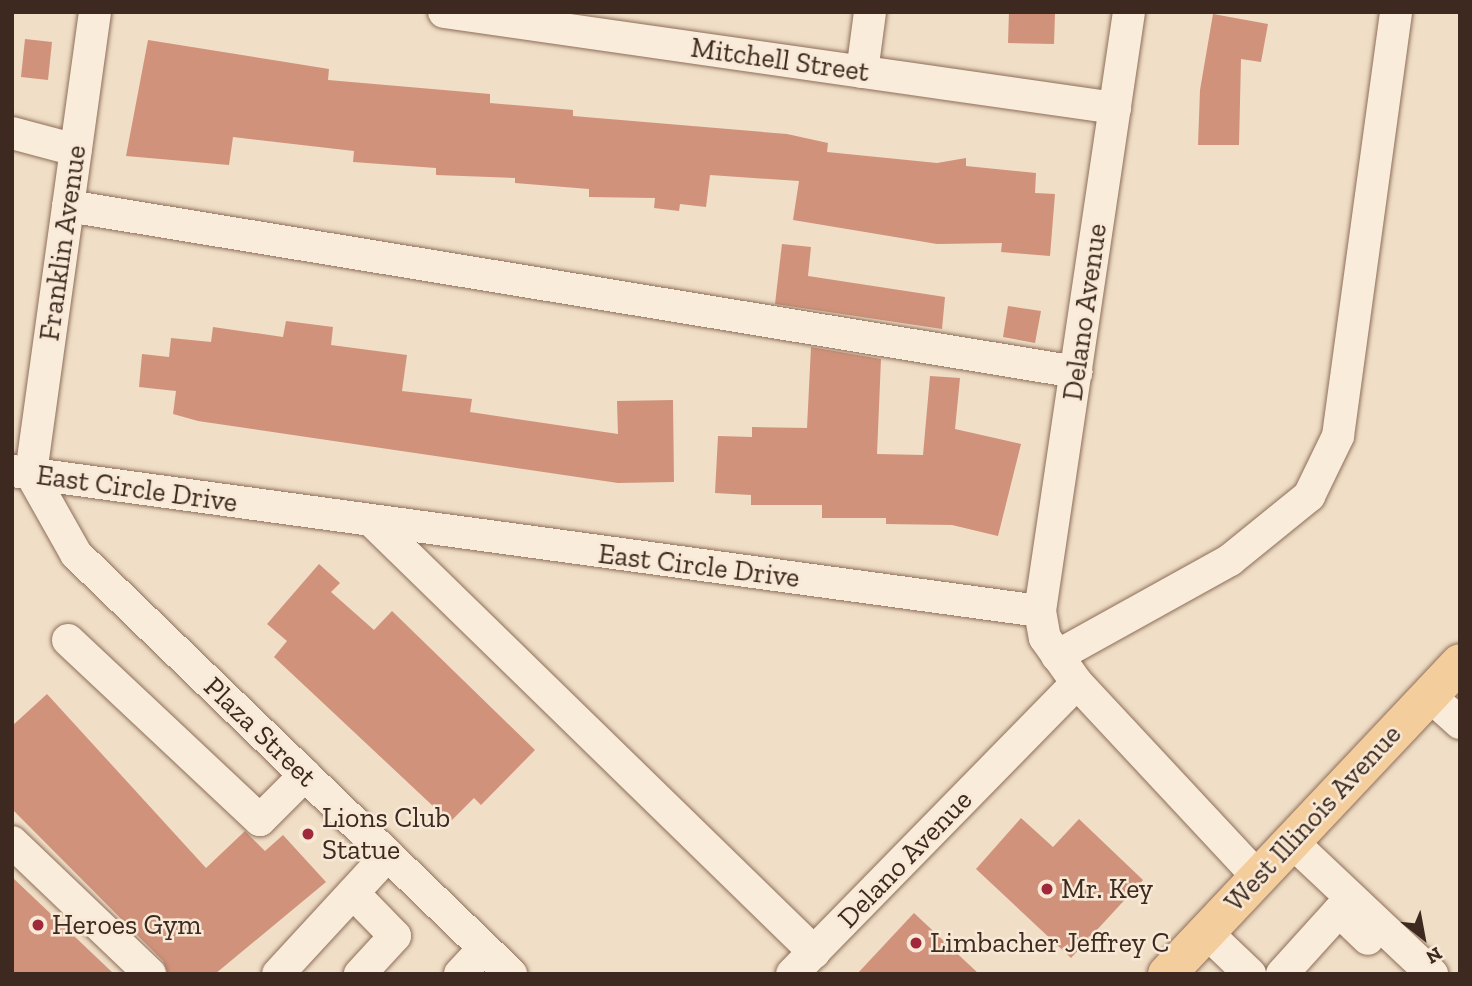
<!DOCTYPE html>
<style>
body{margin:0}
#map{position:relative;width:1472px;height:986px;overflow:hidden;background:#f0dec6;font-family:"Zilla Slab",serif}
div>[style]{position:absolute}
.building>*{inset:0;background:#d0927b}
.roads{filter:drop-shadow(0 0 2px #8d6e5b) drop-shadow(0 0 2px #8d6e5b)}
.minor>*{height:32px;margin:-16px;padding:0 16px;transform-origin:16px;border-radius:16px;background:#faecda}
.major>*{height:38px;margin:-19px;padding:0 19px;transform-origin:19px;border-radius:19px;background:#f4cd9d}
.dots>*{width:19px;height:19px;translate:-50% -50%;box-sizing:border-box;border:4px solid #f7e9d6;border-radius:50%}
span{translate:-50% -50%;white-space:nowrap;text-align:center;line-height:1.15;-webkit-text-stroke:5px #f7e9d6;paint-order:stroke}
.street-label{font-size:28px;color:#3d291f}
.poi-label{font-size:28px;color:#3d291f}
.left{translate:0 -50%;text-align:left}
.frame{position:absolute;inset:0;border:14px solid #3d291f;pointer-events:none}
.north{position:absolute;left:1388px;top:902px;width:70px;height:70px;-webkit-text-stroke:5px #f7e9d6;paint-order:stroke;rotate:149deg;font-size:19px;font-weight:700;line-height:28px;text-align:center;color:#3d291f}
.north::after{content:'';display:block;margin:auto;width:24px;height:32px;background:#3d291f;clip-path:polygon(50% 0,100% 100%,50% 72%,0 100%)}
</style>
<div id="map">
<div class="building">
<i style="clip-path:polygon(1009px 12px,1055px 12px,1054px 44px,1008px 43px)"></i>
<i style="clip-path:polygon(1213px 14px,1268px 24px,1261px 62px,1241px 59px,1239px 145px,1198px 145px,1200px 90px)"></i>
<i style="clip-path:polygon(25px 39px,52px 42px,48px 80px,21px 77px)"></i>
<i style="clip-path:polygon(148px 40px,329px 69px,328px 80px,490px 94px,490px 103px,573px 110px,573px 116px,787px 134px,828px 143px,827px 152px,937px 163px,966px 158px,966px 166px,1036px 173px,1035px 193px,1055px 194px,1050px 256px,1001px 252px,1002px 243px,937px 244px,793px 220px,799px 181px,710px 175px,706px 207px,680px 204px,679px 211px,654px 208px,655px 198px,589px 197px,589px 189px,515px 183px,515px 178px,436px 175px,436px 168px,353px 162px,354px 151px,233px 137px,229px 165px,126px 156px)"></i>
<i style="clip-path:polygon(782px 244px,811px 247px,808px 276px,945px 297px,942px 329px,775px 304px)"></i>
<i style="clip-path:polygon(1008px 306px,1041px 311px,1035px 343px,1003px 337px)"></i>
<i style="clip-path:polygon(286px 321px,333px 327px,331px 345px,407px 355px,402px 391px,472px 399px,470px 412px,618px 434px,617px 401px,673px 400px,674px 482px,618px 483px,198px 421px,173px 414px,176px 391px,139px 387px,142px 354px,169px 357px,171px 338px,211px 342px,213px 327px,283px 337px)"></i>
<i style="clip-path:polygon(811px 347px,881px 359px,877px 454px,923px 455px,930px 376px,960px 378px,955px 429px,1021px 444px,998px 536px,952px 525px,886px 524px,886px 518px,822px 518px,822px 505px,751px 505px,751px 495px,715px 493px,718px 436px,752px 437px,752px 427px,807px 428px)"></i>
<i style="clip-path:polygon(319px 564px,340px 583px,331px 592px,374px 630px,392px 611px,535px 750px,481px 805px,474px 798px,450px 822px,274px 657px,287px 641px,267px 624px)"></i>
<i style="clip-path:polygon(47px 694px,206px 868px,245px 831px,265px 851px,283px 835px,326px 882px,215px 974px,168px 974px,163px 961px,12px 809px,12px 726px)"></i>
<i style="clip-path:polygon(1021px 818px,1053px 847px,1079px 819px,1143px 880px,1071px 958px,976px 869px)"></i>
<i style="clip-path:polygon(12px 877px,114px 974px,12px 974px)"></i>
<i style="clip-path:polygon(914px 913px,979px 974px,857px 974px)"></i>
</div>
<div class="roads">
<div class="minor">
<i style="left:95px;top:12px;width:466px;rotate:97.9deg"></i>
<i style="left:31px;top:474px;width:92px;rotate:60.6deg"></i>
<i style="left:76px;top:554px;width:605px;rotate:43.99deg"></i>
<i style="left:444px;top:12px;width:678px;rotate:8.14deg"></i>
<i style="left:862px;top:72px;width:61px;rotate:-82.4deg"></i>
<i style="left:12px;top:133px;width:66px;rotate:14.9deg"></i>
<i style="left:68px;top:206px;width:1022px;rotate:9.35deg"></i>
<i style="left:12px;top:471px;width:1037px;rotate:7.76deg"></i>
<i style="left:1040px;top:611px;width:27px;rotate:80deg"></i>
<i style="left:1045px;top:638px;width:55px;rotate:54.6deg"></i>
<i style="left:1077px;top:683px;width:265px;rotate:47deg"></i>
<i style="left:374px;top:523px;width:615px;rotate:44.27deg"></i>
<i style="left:1040px;top:611px;width:606px;rotate:-81.55deg"></i>
<i style="left:68px;top:640px;width:263px;rotate:43.2deg"></i>
<i style="left:260px;top:820px;width:64px;rotate:-45deg"></i>
<i style="left:1057px;top:656px;width:198px;rotate:-29deg"></i>
<i style="left:1230px;top:560px;width:102px;rotate:-39deg"></i>
<i style="left:1309px;top:496px;width:67px;rotate:-64.2deg"></i>
<i style="left:1338px;top:436px;width:428px;rotate:-82.2deg"></i>
<i style="left:1429px;top:695px;width:42px;rotate:42.1deg"></i>
<i style="left:1291px;top:841px;width:194px;rotate:43.3deg"></i>
<i style="left:12px;top:842px;width:191px;rotate:43.7deg"></i>
<i style="left:353px;top:893px;width:60px;rotate:45.7deg"></i>
<i style="left:395px;top:936px;width:52px;rotate:132.6deg"></i>
<i style="left:1206px;top:932px;width:61px;rotate:43.7deg"></i>
<i style="left:278px;top:974px;width:162px;rotate:-47.3deg"></i>
<i style="left:460px;top:974px;width:35px;rotate:-47deg"></i>
<i style="left:792px;top:974px;width:407px;rotate:-45.6deg"></i>
<i style="left:1282px;top:974px;width:85px;rotate:-47.9deg"></i>
<i style="left:1339px;top:911px;width:40px;rotate:44deg"></i>
</div>
<div class="major">
<i style="left:1167px;top:974px;width:427px;rotate:-46.7deg"></i>
</div>
</div>
<div class="dots">
<i style="left:308px;top:834px;background:#9f283a"></i>
<i style="left:1047px;top:889px;background:#9f283a"></i>
<i style="left:38px;top:925px;background:#9f283a"></i>
<i style="left:916px;top:943px;background:#9f283a"></i>
</div>
<div class="street-label">
<span style="left:780px;top:60px;rotate:8deg">Mitchell Street</span>
<span style="left:63px;top:243px;rotate:-82deg">Franklin Avenue</span>
<span style="left:1085px;top:312px;rotate:-82deg">Delano Avenue</span>
<span style="left:137px;top:489px;rotate:8deg">East Circle Drive</span>
<span style="left:699px;top:566px;rotate:7deg">East Circle Drive</span>
<span style="left:260px;top:732px;rotate:44deg">Plaza Street</span>
<span style="left:1313px;top:818px;rotate:-47deg">West Illinois Avenue</span>
<span style="left:905px;top:859px;rotate:-46deg">Delano Avenue</span>
</div>
<div class="poi-label">
<span class="left" style="left:322px;top:834px">Lions Club<br>Statue</span>
<span class="left" style="left:1061px;top:889px">Mr. Key</span>
<span class="left" style="left:52px;top:925px">Heroes Gym</span>
<span class="left" style="left:930px;top:943px">Limbacher Jeffrey C</span>
</div>
<div class="frame"></div>
<div class="north">N</div>
</div>
